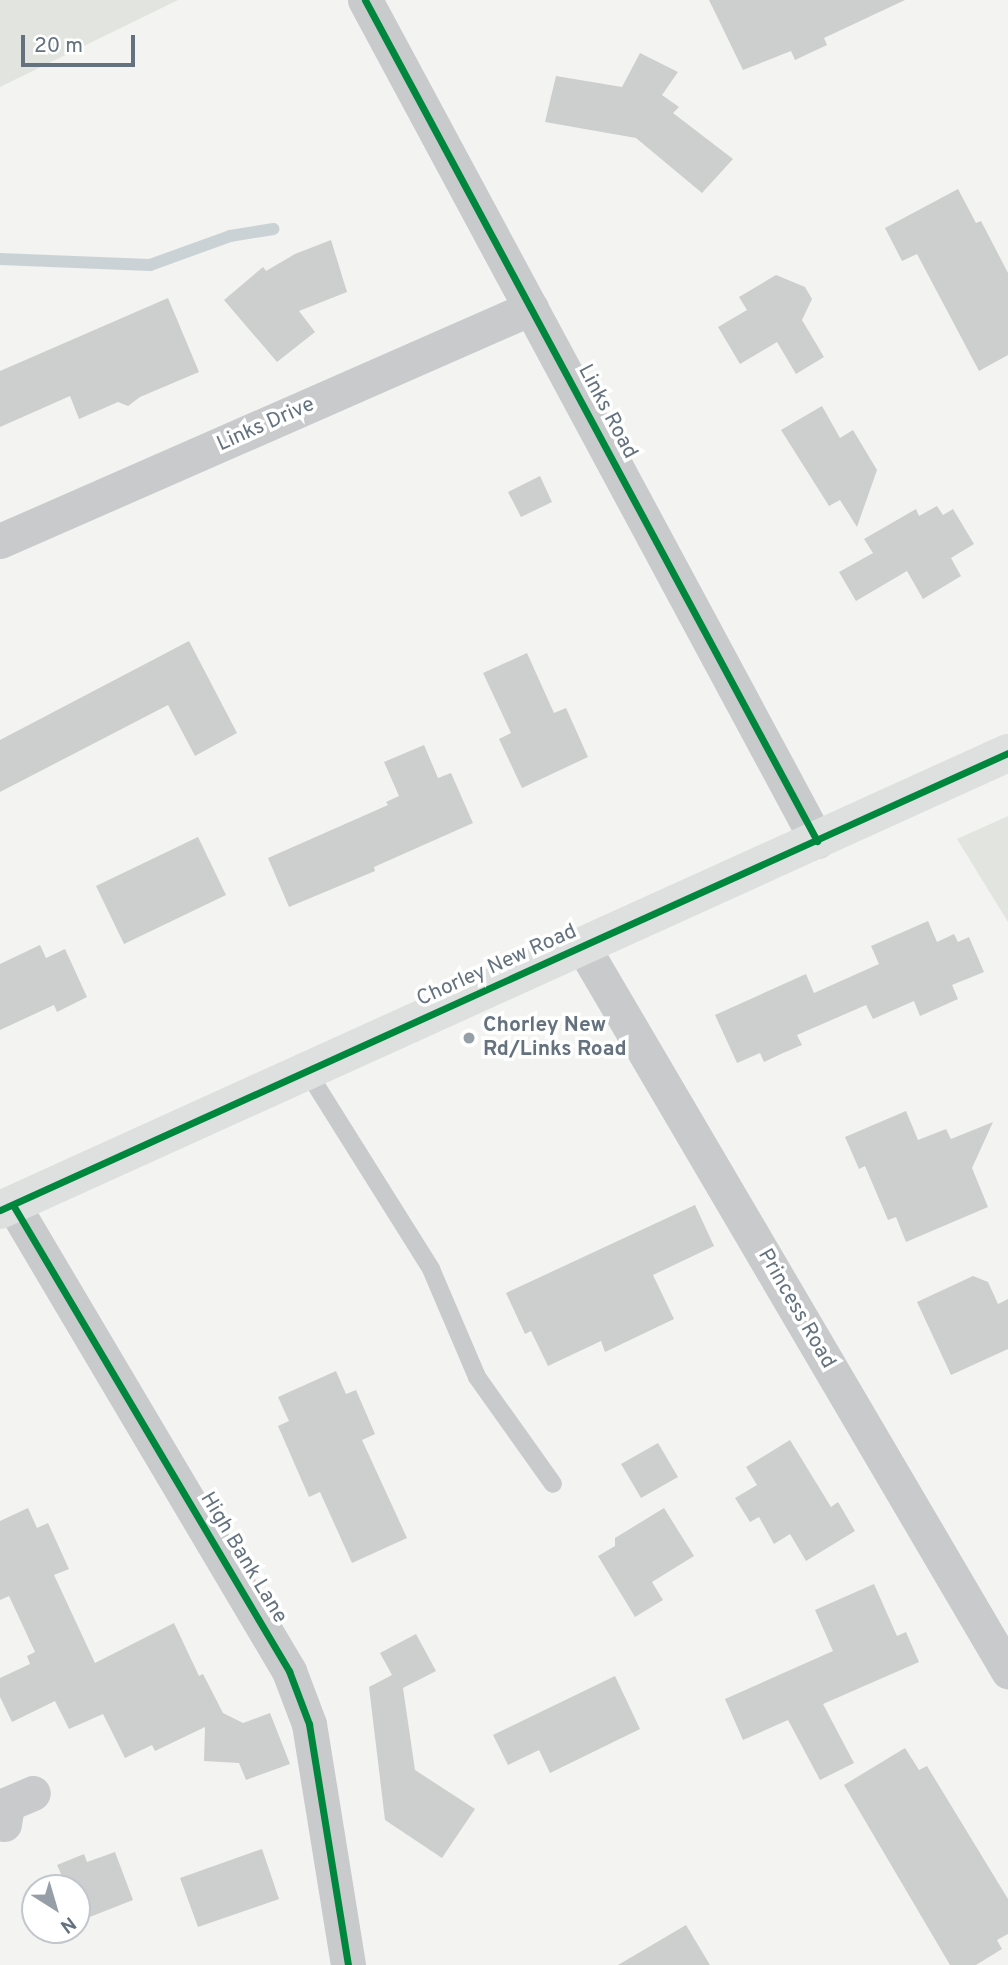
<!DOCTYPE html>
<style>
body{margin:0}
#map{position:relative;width:1008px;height:1965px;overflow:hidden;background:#f3f3f1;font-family:Overpass,sans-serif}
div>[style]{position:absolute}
.green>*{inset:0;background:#e2e5df}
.stream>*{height:12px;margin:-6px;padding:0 6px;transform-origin:6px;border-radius:6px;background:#cbd2d6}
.building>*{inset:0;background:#cdcece}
.lane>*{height:18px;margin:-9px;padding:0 9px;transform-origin:9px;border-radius:9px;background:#c8cacb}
.street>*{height:35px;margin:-17.5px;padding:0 17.5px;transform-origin:17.5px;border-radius:17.5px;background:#c8cacb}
.highway>*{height:38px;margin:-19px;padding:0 19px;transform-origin:19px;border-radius:19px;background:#dedfdf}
.cycleway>*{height:7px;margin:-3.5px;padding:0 3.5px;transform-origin:3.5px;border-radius:3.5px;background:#00873e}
.dots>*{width:19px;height:19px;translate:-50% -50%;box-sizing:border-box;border:4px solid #fff;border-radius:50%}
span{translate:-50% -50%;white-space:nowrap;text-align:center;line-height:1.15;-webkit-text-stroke:7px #fff;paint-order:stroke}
.street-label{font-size:21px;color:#64727f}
.poi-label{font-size:21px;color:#64727f;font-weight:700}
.left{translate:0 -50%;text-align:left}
.north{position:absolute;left:21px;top:1874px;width:70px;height:70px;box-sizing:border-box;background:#fff;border:2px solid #c1c7cc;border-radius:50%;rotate:143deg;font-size:19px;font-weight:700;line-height:28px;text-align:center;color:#64727f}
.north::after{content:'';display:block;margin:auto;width:24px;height:32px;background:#969fa7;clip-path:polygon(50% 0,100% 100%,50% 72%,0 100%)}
.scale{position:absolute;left:21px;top:35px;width:114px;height:32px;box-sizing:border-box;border:4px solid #64727f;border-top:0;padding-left:9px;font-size:21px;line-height:24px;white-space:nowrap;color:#64727f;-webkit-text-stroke:5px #fff;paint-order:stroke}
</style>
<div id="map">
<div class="green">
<i style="clip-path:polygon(0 0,178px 0,0 87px)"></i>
<i style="clip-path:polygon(1008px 816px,1008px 922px,957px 839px)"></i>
</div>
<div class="stream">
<i style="left:0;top:259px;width:150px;rotate:2.3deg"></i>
<i style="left:150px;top:265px;width:85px;rotate:-19.9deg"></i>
<i style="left:230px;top:236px;width:44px;rotate:-9.2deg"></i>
</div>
<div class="building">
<i style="clip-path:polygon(709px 0,905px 0,824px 38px,827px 45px,795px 60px,791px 51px,743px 70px)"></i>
<i style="clip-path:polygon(640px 53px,678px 72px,662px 95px,679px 107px,673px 113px,733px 159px,702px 193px,636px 138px,545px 122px,556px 76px,622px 87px)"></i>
<i style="clip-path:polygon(958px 189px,976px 223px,981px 221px,1008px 273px,1008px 355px,979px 371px,917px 254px,902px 261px,885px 228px)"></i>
<i style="clip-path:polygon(331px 240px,347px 292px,299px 311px,315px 332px,277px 362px,224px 300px,263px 267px,266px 271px,295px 254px)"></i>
<i style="clip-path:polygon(776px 275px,805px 287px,812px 299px,802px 320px,824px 357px,796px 374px,777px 342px,740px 364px,718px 327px,747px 310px,739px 297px)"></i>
<i style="clip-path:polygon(168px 298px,199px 372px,140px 397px,128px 406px,118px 402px,79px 419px,70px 396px,0 427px,0 371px)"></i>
<i style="clip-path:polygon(822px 406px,840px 438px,853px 430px,877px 470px,857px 527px,840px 500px,829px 506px,781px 430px)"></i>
<i style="clip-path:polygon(540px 476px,552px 502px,521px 517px,508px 492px)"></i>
<i style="clip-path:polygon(937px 506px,943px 515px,953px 509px,974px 544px,951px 558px,961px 576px,923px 599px,907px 571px,856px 601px,839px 572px,873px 553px,864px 539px,916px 509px,919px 516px)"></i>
<i style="clip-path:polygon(189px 641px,237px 733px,195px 756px,168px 705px,0 792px,0 740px)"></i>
<i style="clip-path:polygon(527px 653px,554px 713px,566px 708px,588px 757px,522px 788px,499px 739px,511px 733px,483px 673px)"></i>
<i style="clip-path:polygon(424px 745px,438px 778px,451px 773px,473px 823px,374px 867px,375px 871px,289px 907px,268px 858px,388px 805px,386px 802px,399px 796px,384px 762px)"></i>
<i style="clip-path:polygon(198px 837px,226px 895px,124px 944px,96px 886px)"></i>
<i style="clip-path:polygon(928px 921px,937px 942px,954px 934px,958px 942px,969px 937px,984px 972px,952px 985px,958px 999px,920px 1016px,914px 1001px,873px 1019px,866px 1005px,797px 1035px,802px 1045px,783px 1053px,764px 1062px,760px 1053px,737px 1063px,715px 1015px,806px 974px,814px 993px,879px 964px,871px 946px)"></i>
<i style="clip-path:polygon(40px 945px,46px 958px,65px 949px,87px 997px,57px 1012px,54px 1005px,0 1030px,0 964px)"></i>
<i style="clip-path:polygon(906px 1111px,918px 1140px,946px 1129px,951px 1139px,993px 1122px,972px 1168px,988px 1207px,906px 1242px,896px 1217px,888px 1220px,865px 1166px,859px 1169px,845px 1137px)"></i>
<i style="clip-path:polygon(695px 1205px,714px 1246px,653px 1275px,674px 1319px,605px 1352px,601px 1341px,548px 1366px,531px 1331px,525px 1334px,506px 1293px)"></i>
<i style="clip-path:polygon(973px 1276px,988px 1282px,998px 1304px,1008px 1299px,1008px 1349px,951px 1375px,917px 1302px)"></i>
<i style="clip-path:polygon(336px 1371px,346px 1394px,356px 1390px,375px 1434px,362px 1440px,407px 1538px,352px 1563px,320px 1492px,309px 1497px,278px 1426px,289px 1421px,278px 1397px)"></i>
<i style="clip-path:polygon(790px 1440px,831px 1507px,838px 1502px,855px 1531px,806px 1561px,790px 1534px,774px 1544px,759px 1517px,750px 1522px,735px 1498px,757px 1485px,746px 1467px)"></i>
<i style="clip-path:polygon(658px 1443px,678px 1477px,641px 1498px,621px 1464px)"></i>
<i style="clip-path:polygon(28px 1508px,37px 1528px,48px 1523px,69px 1569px,54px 1575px,95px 1663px,174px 1623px,199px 1676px,203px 1674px,223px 1713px,243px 1723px,270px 1713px,290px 1764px,246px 1780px,239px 1763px,204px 1761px,205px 1727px,155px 1751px,152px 1745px,125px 1758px,103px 1714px,69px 1729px,55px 1701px,12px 1722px,0 1697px,0 1678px,30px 1664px,27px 1656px,35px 1652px,9px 1596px,0 1600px,0 1521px)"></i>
<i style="clip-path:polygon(664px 1508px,694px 1556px,652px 1582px,663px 1600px,635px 1617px,598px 1556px,615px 1546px,615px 1538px)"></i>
<i style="clip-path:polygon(874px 1584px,897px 1636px,906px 1632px,919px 1662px,823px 1704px,854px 1763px,820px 1780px,788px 1720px,743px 1740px,725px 1699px,833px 1651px,815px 1610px)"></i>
<i style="clip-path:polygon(416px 1634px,436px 1671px,403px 1688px,415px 1770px,475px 1809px,442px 1858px,385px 1820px,369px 1687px,392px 1675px,380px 1653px)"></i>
<i style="clip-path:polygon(615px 1676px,640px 1729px,550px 1773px,539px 1750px,508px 1765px,493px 1735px)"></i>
<i style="clip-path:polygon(905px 1748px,919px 1770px,927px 1766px,1008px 1899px,1008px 1934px,997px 1940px,1002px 1949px,976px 1965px,950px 1965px,844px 1785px)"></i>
<i style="clip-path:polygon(262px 1849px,279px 1899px,198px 1927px,180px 1878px)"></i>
<i style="clip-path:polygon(115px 1852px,133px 1900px,77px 1922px,77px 1888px,35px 1888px,35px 1899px,31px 1887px,62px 1876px,57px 1865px,84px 1854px,87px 1862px)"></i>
<i style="clip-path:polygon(686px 1925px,710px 1965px,618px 1965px)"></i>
</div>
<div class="lane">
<i style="left:307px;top:1071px;width:234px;rotate:57.9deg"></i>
<i style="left:431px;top:1269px;width:117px;rotate:66.9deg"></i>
<i style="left:477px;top:1377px;width:131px;rotate:54.6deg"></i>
</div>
<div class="street">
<i style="left:365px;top:0;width:955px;rotate:61.74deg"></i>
<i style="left:0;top:541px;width:580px;rotate:-23.69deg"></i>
<i style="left:583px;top:947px;width:840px;rotate:59.59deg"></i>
<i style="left:13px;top:1205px;width:542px;rotate:59.36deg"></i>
<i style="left:289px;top:1671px;width:57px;rotate:69.3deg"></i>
<i style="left:309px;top:1724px;width:244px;rotate:80.8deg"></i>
<i style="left:4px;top:1824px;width:20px;rotate:-81deg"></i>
<i style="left:7px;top:1804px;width:28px;rotate:-23deg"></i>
</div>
<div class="highway">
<i style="left:0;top:1210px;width:1107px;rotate:-24.39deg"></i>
</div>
<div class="cycleway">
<i style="left:365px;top:0;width:955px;rotate:61.74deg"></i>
<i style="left:13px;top:1205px;width:542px;rotate:59.36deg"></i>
<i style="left:289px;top:1671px;width:57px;rotate:69.3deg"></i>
<i style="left:309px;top:1724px;width:244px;rotate:80.8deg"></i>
<i style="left:0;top:1210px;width:1107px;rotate:-24.39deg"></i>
</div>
<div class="dots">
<i style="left:469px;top:1038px;background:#969fa7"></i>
</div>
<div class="street-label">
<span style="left:607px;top:412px;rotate:62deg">Links Road</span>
<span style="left:266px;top:425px;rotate:-24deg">Links Drive</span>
<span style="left:497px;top:966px;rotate:-24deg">Chorley New Road</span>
<span style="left:796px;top:1309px;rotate:60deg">Princess Road</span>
<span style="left:243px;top:1558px;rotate:59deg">High Bank Lane</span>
</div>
<div class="poi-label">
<span class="left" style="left:483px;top:1038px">Chorley New<br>Rd/Links Road</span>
</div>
<div class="north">N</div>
<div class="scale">20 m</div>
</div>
